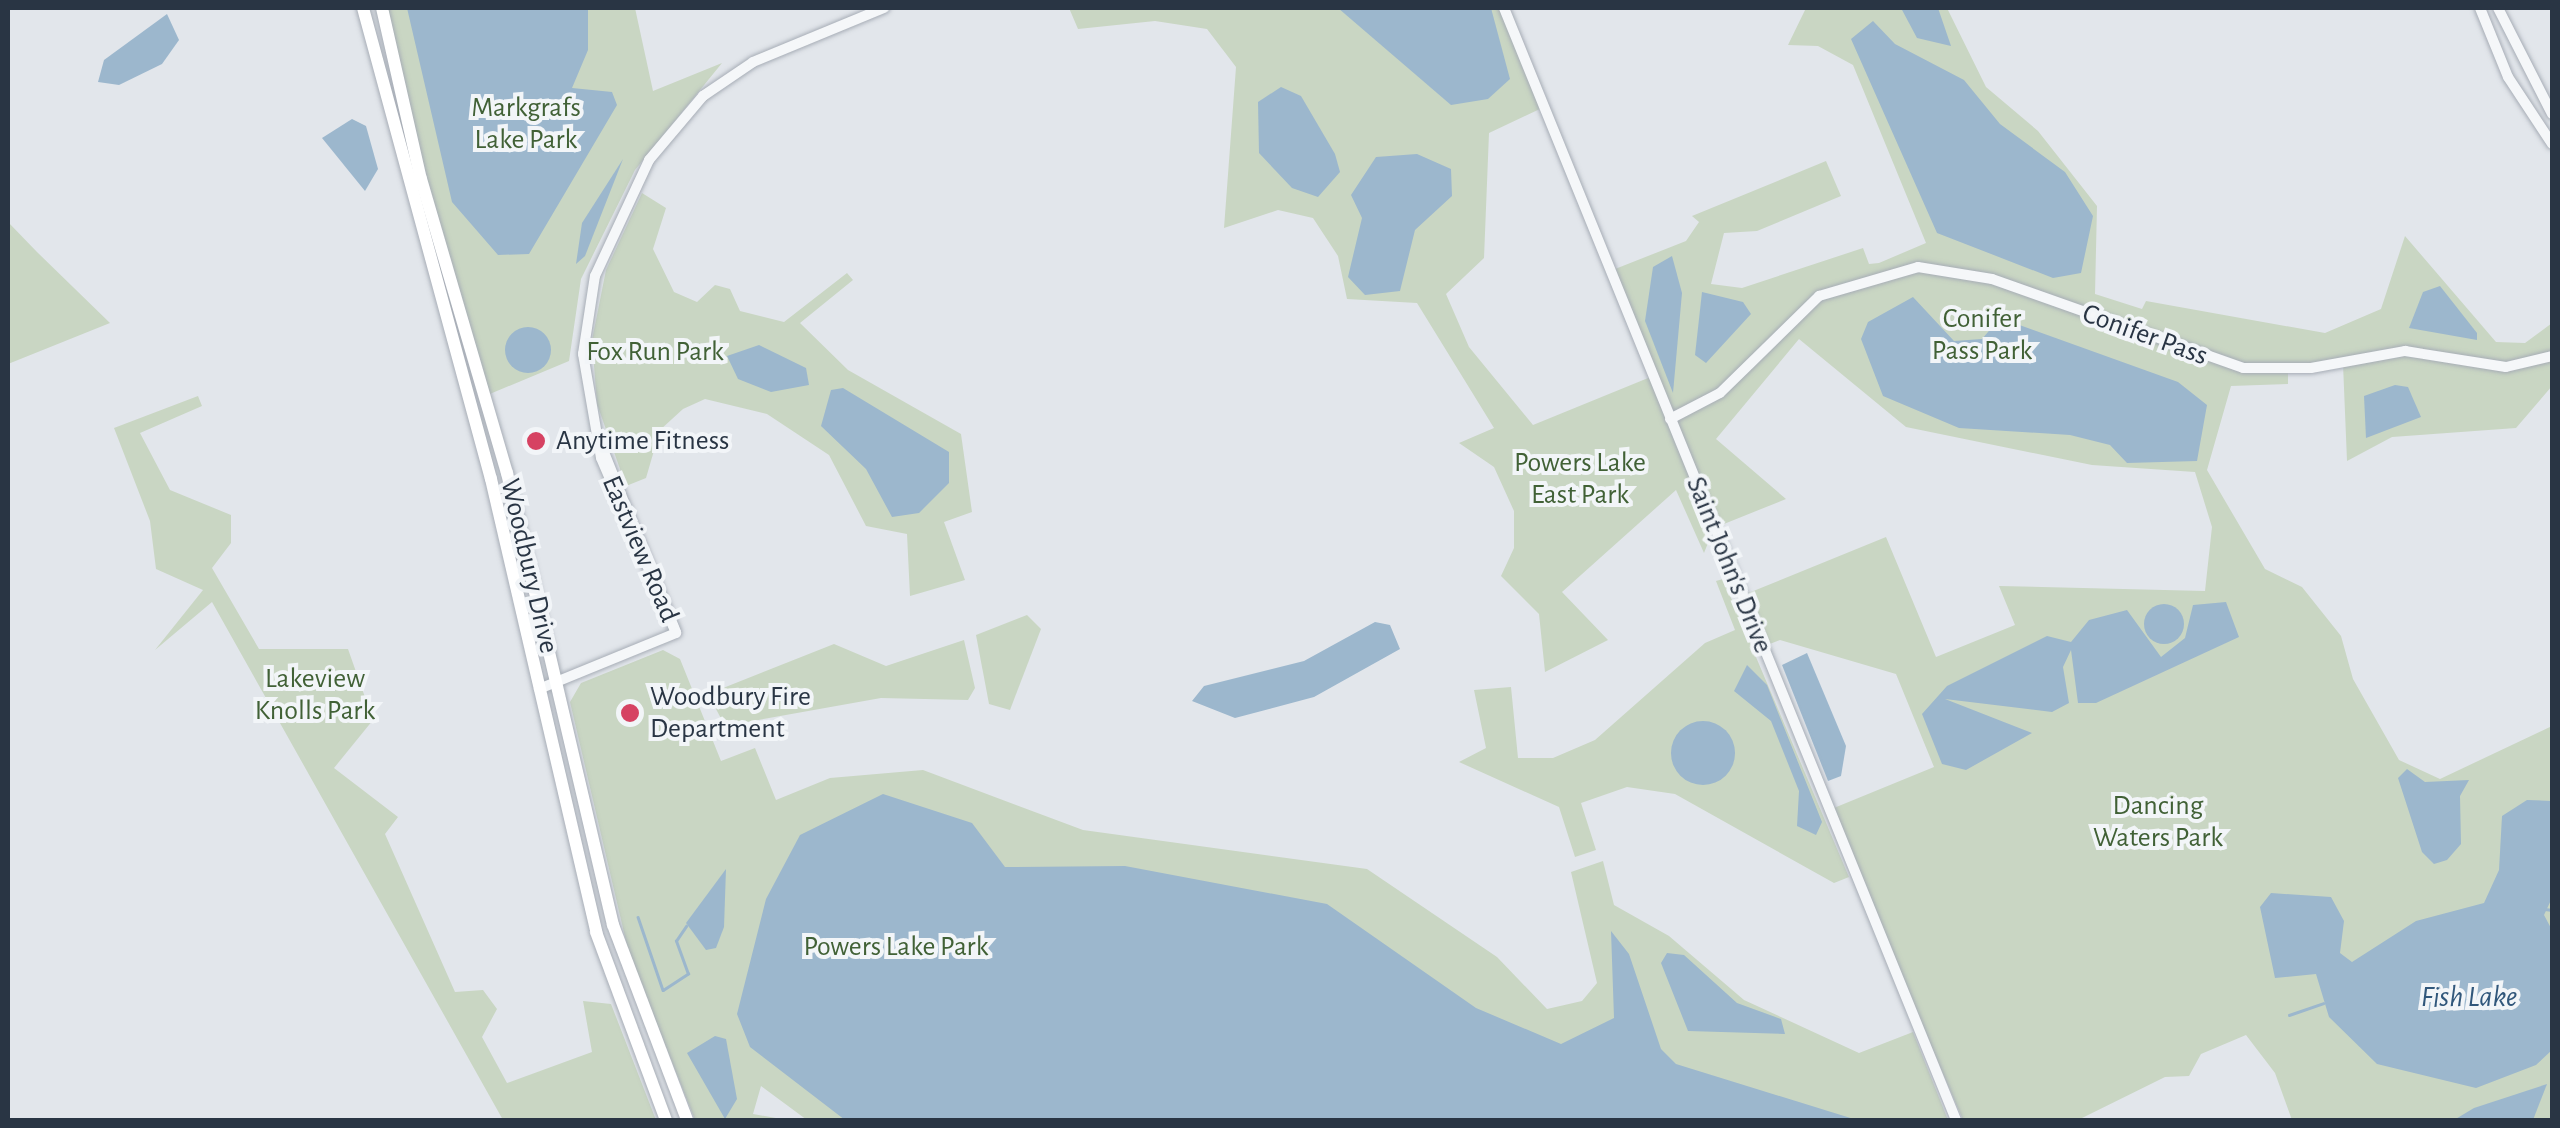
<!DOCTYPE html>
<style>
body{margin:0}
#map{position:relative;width:2560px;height:1128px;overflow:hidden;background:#e2e6eb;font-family:"Alegreya Sans",sans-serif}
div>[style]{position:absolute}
.green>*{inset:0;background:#c9d6c3}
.water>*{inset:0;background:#9cb7cd}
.round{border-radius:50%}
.stream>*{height:2.5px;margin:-1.25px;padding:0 1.25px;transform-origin:1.25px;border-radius:1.25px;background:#9cb7cd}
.roads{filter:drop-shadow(0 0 2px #a7adb6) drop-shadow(0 0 2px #a7adb6)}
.minor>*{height:10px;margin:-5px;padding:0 5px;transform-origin:5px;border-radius:5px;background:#f5f7f9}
.major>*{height:12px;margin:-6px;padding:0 6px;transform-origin:6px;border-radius:6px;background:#fff}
.dots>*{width:28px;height:28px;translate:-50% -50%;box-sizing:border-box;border:5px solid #f2f5f8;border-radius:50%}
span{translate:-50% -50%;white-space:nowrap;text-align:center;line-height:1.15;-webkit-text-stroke:8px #f2f5f8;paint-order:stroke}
.park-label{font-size:28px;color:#416136}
.street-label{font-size:28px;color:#293544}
.poi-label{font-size:28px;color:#293544}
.left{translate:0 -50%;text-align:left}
.water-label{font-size:30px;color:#31577b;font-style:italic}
.frame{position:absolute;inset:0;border:10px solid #293544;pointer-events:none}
</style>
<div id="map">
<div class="green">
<i style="clip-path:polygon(382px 8px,635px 8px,653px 91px,722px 63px,635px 170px,581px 279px,569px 361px,485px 396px)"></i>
<i style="clip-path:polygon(1069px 8px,1504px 8px,1544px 107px,1489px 133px,1484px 258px,1446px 294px,1469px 347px,1533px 425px,1653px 376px,1610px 271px,1686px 241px,1699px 222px,1692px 216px,1826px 161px,1841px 196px,1757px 231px,1724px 233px,1711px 284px,1742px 288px,1863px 248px,1869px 264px,1879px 263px,1926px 243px,1853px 65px,1818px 46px,1788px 45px,1806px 8px,1947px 8px,1986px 87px,2038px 131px,2097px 206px,2095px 294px,2142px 309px,2146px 301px,2325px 333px,2381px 309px,2405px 236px,2496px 342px,2525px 343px,2552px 323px,2552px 386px,2516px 428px,2392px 437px,2347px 461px,2343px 364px,2288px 370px,2288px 384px,2231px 386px,2207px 470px,2265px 569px,2302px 587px,2341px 636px,2353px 679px,2399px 760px,2440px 779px,2552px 726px,2552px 1120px,2292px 1120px,2275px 1073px,2246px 1035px,2201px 1054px,2189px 1076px,2165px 1077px,2078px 1120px,1963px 1120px,1829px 810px,1934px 767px,1896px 674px,1780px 640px,1762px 647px,1741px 596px,1886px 537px,1936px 657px,2015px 625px,1999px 586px,2205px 591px,2212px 527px,2195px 472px,2092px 465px,1906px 427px,1799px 339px,1716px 439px,1786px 499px,1714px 528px,1704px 553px,1676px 490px,1562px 592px,1608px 640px,1545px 672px,1539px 614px,1501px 576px,1514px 548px,1514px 511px,1494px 467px,1459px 443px,1494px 428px,1417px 303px,1347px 299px,1338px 256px,1313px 218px,1278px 210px,1224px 228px,1236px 67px,1207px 29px,1155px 21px,1078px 29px)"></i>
<i style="clip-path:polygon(642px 193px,666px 208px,653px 249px,674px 292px,697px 302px,715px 285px,730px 289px,740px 311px,784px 322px,847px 273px,853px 280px,800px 323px,848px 370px,961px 434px,972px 512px,944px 522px,965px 580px,910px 596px,907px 534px,866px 526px,829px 455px,767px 414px,705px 399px,683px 409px,660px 430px,646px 478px,626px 486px,597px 404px,592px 340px,606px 270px)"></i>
<i style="clip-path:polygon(8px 222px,37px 252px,110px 323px,8px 364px)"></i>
<i style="clip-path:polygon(198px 396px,202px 406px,140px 433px,170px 490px,231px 515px,231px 543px,212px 568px,259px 649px,348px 649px,373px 720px,334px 768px,398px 817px,385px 834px,455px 992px,483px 990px,497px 1009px,482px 1037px,507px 1083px,592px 1052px,583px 1001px,611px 1004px,656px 1120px,503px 1120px,212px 602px,155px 650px,203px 590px,156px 569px,150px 521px,114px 428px)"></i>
<i style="clip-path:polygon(1723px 579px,1849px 877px,1834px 883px,1675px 794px,1627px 787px,1581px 803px,1596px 850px,1575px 857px,1559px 807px,1459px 762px,1486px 748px,1474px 690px,1511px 687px,1518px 758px,1553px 758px,1595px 740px,1705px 643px,1735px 630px,1716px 581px)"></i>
<i style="clip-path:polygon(1027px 615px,1041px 629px,1010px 710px,989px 704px,976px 635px)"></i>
<i style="clip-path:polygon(964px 640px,975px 688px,968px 700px,881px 698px,725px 726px,708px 694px,834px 644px,886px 666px)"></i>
<i style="clip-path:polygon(663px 650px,680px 659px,721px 761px,755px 748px,776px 800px,830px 778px,923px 770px,1083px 830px,1367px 869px,1497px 957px,1547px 1009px,1582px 1001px,1597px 983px,1571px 872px,1603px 861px,1614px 905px,1669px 936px,1744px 1000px,1859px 1053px,1913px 1032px,1948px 1120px,807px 1120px,761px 1086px,753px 1114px,787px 1120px,695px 1120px,629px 954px,570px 702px,581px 683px)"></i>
</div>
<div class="water">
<i style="clip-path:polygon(407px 8px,588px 8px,588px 50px,572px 88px,612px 92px,617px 105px,529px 254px,498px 255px,452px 202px)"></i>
<i style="clip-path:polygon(1338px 8px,1491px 8px,1510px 79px,1488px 99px,1451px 105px)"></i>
<i style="clip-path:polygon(1901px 8px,1938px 8px,1951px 46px,1917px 38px)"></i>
<i style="clip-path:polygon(167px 14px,179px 40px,162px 64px,119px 85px,98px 82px,104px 60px)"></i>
<i style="clip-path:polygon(1873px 21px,1895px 44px,1964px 80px,2000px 124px,2065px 172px,2093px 216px,2081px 273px,2053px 278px,1937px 233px,1851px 39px)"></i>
<i style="clip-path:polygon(1281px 87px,1301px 96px,1335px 154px,1340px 172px,1318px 197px,1292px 188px,1259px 153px,1258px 102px)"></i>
<i style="clip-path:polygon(352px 119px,366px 126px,378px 169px,365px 191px,322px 138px)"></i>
<i style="clip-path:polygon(1417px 154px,1451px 169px,1452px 196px,1415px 230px,1400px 291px,1365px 295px,1348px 277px,1362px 218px,1351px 195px,1376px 157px)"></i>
<i style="clip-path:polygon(623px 159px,585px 256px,576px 264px,582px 223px)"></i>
<i style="clip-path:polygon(1672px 256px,1682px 293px,1673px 393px,1645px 321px,1653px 267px)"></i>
<i style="clip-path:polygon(2440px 286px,2477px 333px,2477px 340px,2409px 328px,2423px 292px)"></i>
<i style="clip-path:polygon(1702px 292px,1743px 302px,1751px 314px,1706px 363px,1695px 355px)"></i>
<i style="clip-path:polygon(1913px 297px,1954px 341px,1982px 339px,2000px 318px,2178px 382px,2207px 405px,2197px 461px,2127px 463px,2110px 445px,2070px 435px,1959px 428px,1883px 396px,1861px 339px,1868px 322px)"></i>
<i class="round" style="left:505px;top:327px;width:46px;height:46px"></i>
<i style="clip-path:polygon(759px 345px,806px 368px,809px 385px,771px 392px,738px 379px,727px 356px)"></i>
<i style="clip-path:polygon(2395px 385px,2408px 387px,2421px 417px,2366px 438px,2364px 396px)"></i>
<i style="clip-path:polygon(843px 388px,949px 452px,949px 483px,919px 513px,892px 517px,866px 469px,821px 426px,831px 390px)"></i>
<i style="clip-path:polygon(2226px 602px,2239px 637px,2096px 703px,2078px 703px,2071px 650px,2063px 667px,2069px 703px,2052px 712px,1945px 699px,2032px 733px,1966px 770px,1942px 764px,1922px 714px,1947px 686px,2047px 636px,2071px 642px,2089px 620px,2127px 610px,2161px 657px,2185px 638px,2193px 605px)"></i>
<i class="round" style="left:2144px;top:604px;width:40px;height:40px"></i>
<i style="clip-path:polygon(1375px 622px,1390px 625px,1400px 649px,1314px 697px,1235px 718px,1192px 701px,1204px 686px,1304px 661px)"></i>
<i style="clip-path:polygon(1807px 653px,1846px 746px,1841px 776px,1828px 781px,1782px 665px)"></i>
<i style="clip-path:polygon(1747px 665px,1767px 685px,1822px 822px,1816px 835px,1797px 826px,1799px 791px,1771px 721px,1734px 691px)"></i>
<i class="round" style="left:1671px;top:721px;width:64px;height:64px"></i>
<i style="clip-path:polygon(2407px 769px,2425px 782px,2469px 780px,2460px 796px,2461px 844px,2447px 860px,2434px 864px,2422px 852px,2398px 778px)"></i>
<i style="clip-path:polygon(883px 794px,972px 823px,1005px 867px,1125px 866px,1327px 904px,1476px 1008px,1561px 1044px,1614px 1018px,1611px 931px,1629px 954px,1661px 1049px,1676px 1064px,1857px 1120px,845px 1120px,750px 1047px,737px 1014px,766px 899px,800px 835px)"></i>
<i style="clip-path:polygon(2527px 800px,2552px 801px,2552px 898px,2544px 915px,2552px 930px,2552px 1050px,2536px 1065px,2476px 1088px,2377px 1064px,2329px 1017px,2316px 974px,2275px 978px,2260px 907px,2271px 893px,2331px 897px,2344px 921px,2340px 953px,2352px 962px,2416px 921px,2484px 903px,2499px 870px,2502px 816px)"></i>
<i style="clip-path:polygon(726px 869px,724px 927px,716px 948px,706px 950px,686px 923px)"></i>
<i style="clip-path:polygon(1667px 953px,1684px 955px,1737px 1003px,1781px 1019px,1785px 1034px,1688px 1031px,1661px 963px)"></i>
<i style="clip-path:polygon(715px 1036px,726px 1039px,737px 1099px,725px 1119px,687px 1053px)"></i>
<i style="clip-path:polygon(2547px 1084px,2533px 1120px,2454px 1120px,2474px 1108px)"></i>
</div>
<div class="stream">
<i style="left:2545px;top:909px;width:7px;rotate:8deg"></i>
<i style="left:638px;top:917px;width:77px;rotate:71.1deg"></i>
<i style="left:663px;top:990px;width:30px;rotate:-33deg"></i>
<i style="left:688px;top:974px;width:35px;rotate:-110deg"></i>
<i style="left:676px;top:941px;width:18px;rotate:-56deg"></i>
<i style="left:2289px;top:1015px;width:36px;rotate:-19deg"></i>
</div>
<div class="roads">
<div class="minor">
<i style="left:1504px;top:8px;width:1200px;rotate:67.88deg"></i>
<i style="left:2480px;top:8px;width:74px;rotate:67.9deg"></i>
<i style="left:2508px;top:77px;width:80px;rotate:56.7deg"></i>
<i style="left:2498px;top:8px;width:119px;rotate:63deg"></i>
<i style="left:1670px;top:419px;width:56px;rotate:-27.5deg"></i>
<i style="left:1720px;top:393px;width:139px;rotate:-44.4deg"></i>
<i style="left:1819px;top:296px;width:103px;rotate:-16.3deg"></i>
<i style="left:1918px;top:267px;width:75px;rotate:9.2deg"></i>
<i style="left:1992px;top:279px;width:266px;rotate:19.5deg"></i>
<i style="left:2243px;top:368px;width:68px"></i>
<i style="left:2311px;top:368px;width:96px;rotate:-10.3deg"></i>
<i style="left:2405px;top:351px;width:102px;rotate:9deg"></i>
<i style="left:2506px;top:367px;width:47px;rotate:-13.4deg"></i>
<i style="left:600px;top:442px;width:205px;rotate:68.2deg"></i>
<i style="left:676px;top:633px;width:190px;rotate:-113.2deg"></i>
<i style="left:601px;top:458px;width:106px;rotate:-99.8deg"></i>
<i style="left:583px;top:354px;width:79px;rotate:-81.3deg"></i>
<i style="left:595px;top:276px;width:128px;rotate:-65deg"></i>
<i style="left:649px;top:160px;width:84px;rotate:-49.8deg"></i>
<i style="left:703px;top:96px;width:60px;rotate:-34.2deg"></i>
<i style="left:753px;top:62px;width:142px;rotate:-22.4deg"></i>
<i style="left:539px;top:689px;width:148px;rotate:-22.2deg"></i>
</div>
<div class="major">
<i style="left:363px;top:8px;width:488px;rotate:74.8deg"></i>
<i style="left:491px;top:479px;width:465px;rotate:76.9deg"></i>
<i style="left:596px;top:932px;width:201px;rotate:69.6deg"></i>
<i style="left:382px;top:8px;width:175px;rotate:77.2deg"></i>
<i style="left:421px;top:179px;width:306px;rotate:73.7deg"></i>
<i style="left:507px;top:473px;width:464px;rotate:76.8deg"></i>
<i style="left:613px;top:925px;width:209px;rotate:69.2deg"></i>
</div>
</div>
<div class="dots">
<i style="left:536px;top:441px;background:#d64262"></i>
<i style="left:630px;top:713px;background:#d64262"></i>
</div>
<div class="park-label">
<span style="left:526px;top:124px">Markgrafs<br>Lake Park</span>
<span style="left:1982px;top:335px">Conifer<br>Pass Park</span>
<span style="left:655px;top:352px">Fox Run Park</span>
<span style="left:1580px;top:479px">Powers Lake<br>East Park</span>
<span style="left:315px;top:695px">Lakeview<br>Knolls Park</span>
<span style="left:2158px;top:822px">Dancing<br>Waters Park</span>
<span style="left:896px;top:947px">Powers Lake Park</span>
</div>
<div class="street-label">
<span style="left:2145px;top:335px;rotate:20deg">Conifer Pass</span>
<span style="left:640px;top:549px;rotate:67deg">Eastview Road</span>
<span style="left:1729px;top:565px;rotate:68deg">Saint John's Drive</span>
<span style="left:529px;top:566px;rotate:77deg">Woodbury Drive</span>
</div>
<div class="poi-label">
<span class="left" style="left:556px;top:441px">Anytime Fitness</span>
<span class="left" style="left:650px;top:713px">Woodbury Fire<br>Department</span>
</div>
<div class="water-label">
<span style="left:2469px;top:997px">Fish Lake</span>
</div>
<div class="frame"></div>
</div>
